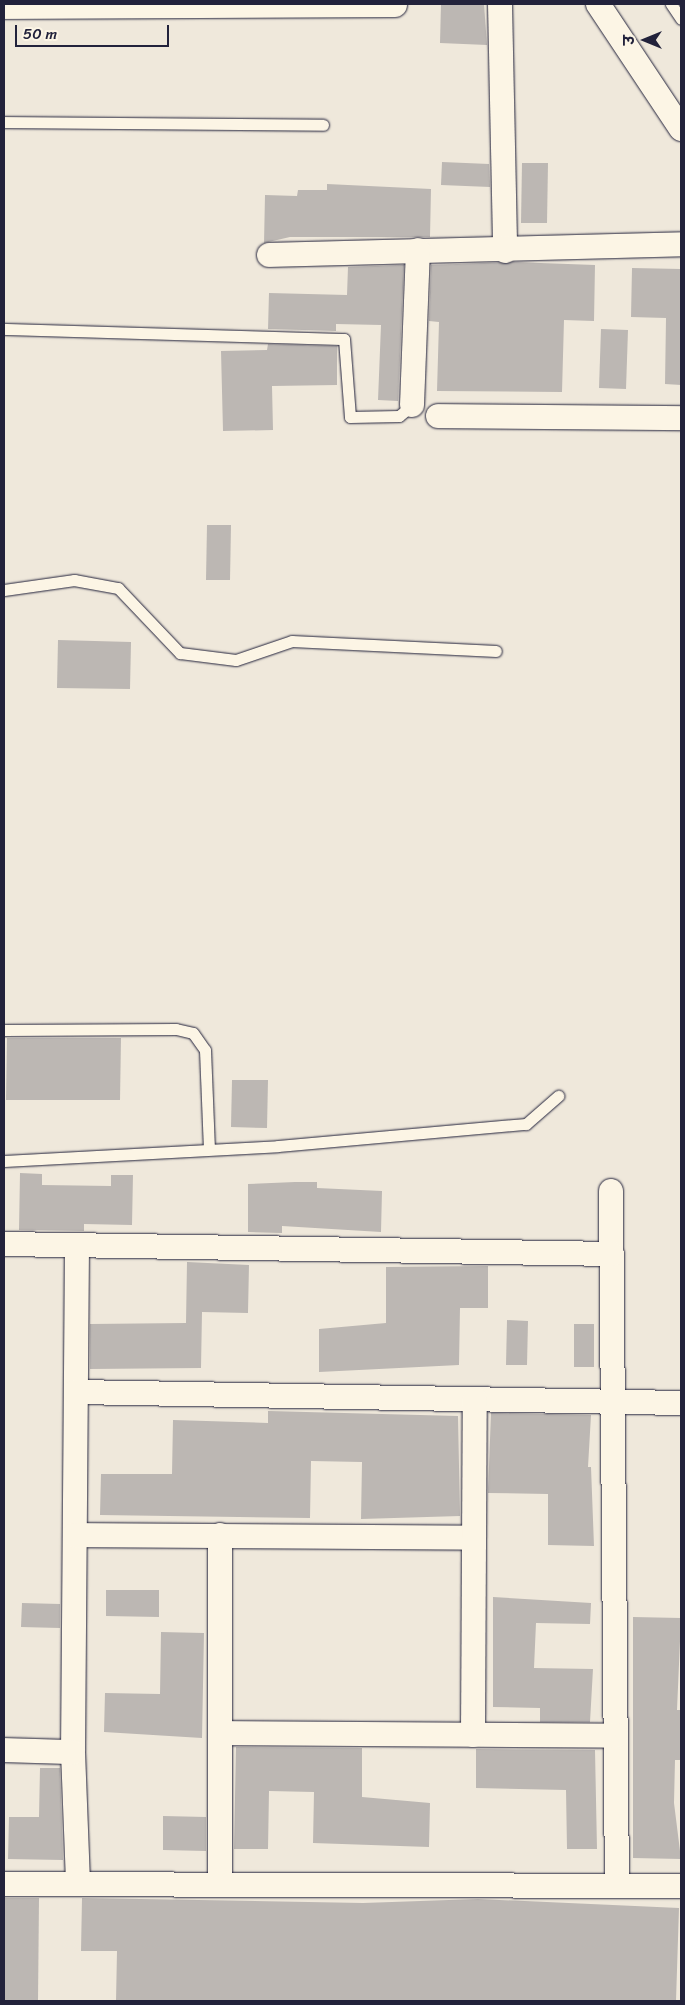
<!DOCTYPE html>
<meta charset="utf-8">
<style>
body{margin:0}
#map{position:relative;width:685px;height:2005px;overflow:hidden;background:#efe8db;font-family:Sriracha,"Playpen Sans Deva",sans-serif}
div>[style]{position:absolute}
.building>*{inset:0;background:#bcb7b3}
.roads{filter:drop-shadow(0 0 1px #22223b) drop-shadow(0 0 1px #22223b)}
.lane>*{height:11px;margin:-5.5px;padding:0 5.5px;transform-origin:5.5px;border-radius:5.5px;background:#fcf5e5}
.street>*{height:24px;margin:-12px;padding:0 12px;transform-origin:12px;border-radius:12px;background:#fcf5e5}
span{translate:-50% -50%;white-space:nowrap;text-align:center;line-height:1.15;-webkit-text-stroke:4.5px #fcf5e5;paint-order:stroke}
.frame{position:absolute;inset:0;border:5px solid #22223b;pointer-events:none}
.north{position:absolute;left:620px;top:15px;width:50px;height:50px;-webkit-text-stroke:4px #fcf5e5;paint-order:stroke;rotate:270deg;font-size:14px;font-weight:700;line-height:20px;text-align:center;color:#22223b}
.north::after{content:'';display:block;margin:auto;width:18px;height:22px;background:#22223b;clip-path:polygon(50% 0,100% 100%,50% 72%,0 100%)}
.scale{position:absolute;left:15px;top:25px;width:154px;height:22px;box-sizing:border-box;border:2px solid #22223b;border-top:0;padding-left:6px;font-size:15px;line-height:18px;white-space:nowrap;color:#22223b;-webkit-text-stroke:4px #fcf5e5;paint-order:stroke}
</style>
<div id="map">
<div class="building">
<i style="clip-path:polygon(441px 4px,484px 4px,487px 45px,440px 43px)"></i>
<i style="clip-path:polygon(442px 162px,489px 164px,490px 187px,441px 185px)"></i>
<i style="clip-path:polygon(522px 163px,548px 163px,547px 223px,521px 223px)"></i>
<i style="clip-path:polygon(327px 184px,431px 189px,430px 237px,290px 237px,264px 243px,265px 195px,297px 196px,298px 190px,327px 190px)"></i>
<i style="clip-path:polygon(513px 262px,595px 265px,594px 321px,564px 320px,562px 392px,437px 391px,439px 322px,429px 321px,431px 265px)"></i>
<i style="clip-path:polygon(404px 265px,398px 401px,378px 400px,381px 325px,336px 324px,336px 331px,268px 329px,269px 293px,347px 295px,348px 267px)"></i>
<i style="clip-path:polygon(632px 268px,681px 269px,681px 385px,665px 384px,666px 318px,631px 317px)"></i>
<i style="clip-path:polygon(601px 329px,628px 330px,626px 389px,599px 388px)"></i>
<i style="clip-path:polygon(268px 344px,337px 346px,337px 385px,272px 386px,273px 430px,223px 431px,221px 351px,267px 350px)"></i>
<i style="clip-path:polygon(207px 525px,231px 525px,230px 580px,206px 580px)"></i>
<i style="clip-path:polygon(58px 640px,131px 642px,130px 689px,57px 688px)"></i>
<i style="clip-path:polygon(7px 1038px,121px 1038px,120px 1100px,6px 1100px)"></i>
<i style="clip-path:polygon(232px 1080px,268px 1080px,267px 1128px,231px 1127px)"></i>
<i style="clip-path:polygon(20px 1173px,42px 1174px,42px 1185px,111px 1186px,111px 1175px,133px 1175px,132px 1225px,84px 1224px,84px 1231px,19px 1230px)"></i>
<i style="clip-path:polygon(295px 1182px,317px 1182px,317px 1188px,382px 1191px,381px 1232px,282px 1226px,282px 1233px,248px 1232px,248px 1184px)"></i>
<i style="clip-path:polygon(187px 1262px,249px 1265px,248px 1313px,202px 1312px,201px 1368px,90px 1369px,90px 1324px,186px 1323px)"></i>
<i style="clip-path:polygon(488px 1266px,488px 1308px,460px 1308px,459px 1365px,319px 1372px,319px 1329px,386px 1323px,386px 1267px)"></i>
<i style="clip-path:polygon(507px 1320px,528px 1321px,527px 1365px,506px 1365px)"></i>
<i style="clip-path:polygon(574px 1324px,594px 1324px,594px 1367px,574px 1367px)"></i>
<i style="clip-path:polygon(268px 1411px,458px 1416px,460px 1516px,361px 1519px,362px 1462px,311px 1461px,310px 1518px,100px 1515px,101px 1474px,172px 1474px,173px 1420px,268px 1423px)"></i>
<i style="clip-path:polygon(491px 1413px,591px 1415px,588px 1467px,591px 1467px,594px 1546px,548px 1545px,548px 1494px,488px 1493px)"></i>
<i style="clip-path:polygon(106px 1590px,159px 1590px,159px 1617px,106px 1616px)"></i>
<i style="clip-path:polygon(493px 1597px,591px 1603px,590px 1624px,536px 1623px,534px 1668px,593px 1669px,590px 1722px,540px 1722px,540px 1708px,493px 1707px)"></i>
<i style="clip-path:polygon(22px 1603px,60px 1604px,60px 1628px,21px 1627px)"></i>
<i style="clip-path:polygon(633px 1617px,681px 1618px,677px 1710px,681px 1710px,681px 1760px,675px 1760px,674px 1803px,681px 1859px,633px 1858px)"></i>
<i style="clip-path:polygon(161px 1632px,204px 1633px,202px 1738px,104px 1732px,105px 1693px,160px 1694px)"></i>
<i style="clip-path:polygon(236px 1747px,362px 1748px,362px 1797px,430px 1803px,429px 1847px,313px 1843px,314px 1792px,269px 1791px,268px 1849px,234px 1849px)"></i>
<i style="clip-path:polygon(476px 1749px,595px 1750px,597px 1849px,567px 1849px,566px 1790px,476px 1788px)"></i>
<i style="clip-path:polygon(40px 1768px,60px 1768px,63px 1860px,8px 1859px,9px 1817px,39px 1817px)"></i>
<i style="clip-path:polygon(163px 1816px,206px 1817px,206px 1851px,163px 1850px)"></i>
<i style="clip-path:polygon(4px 1898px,39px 1898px,38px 2001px,4px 2001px)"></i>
<i style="clip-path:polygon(82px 1898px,363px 1903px,478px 1899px,679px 1908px,676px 2001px,116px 2001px,117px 1951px,81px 1951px)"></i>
</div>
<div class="roads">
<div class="lane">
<i style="left:671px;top:4px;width:18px;rotate:56deg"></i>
<i style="left:4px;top:122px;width:319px;rotate:0.5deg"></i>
<i style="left:4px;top:329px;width:340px;rotate:1.7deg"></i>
<i style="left:344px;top:339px;width:78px;rotate:85.6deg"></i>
<i style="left:350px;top:417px;width:49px;rotate:-1.2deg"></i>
<i style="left:399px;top:416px;width:17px;rotate:-40deg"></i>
<i style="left:4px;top:590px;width:71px;rotate:-8.1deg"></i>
<i style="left:74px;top:580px;width:45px;rotate:10.3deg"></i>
<i style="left:118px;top:588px;width:90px;rotate:46.4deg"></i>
<i style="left:180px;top:653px;width:56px;rotate:7.1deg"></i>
<i style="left:236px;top:660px;width:59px;rotate:-18.7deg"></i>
<i style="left:292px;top:641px;width:204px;rotate:2.8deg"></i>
<i style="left:4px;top:1030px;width:172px;rotate:-0.3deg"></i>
<i style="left:176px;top:1029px;width:17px;rotate:13deg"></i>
<i style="left:193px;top:1033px;width:21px;rotate:55deg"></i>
<i style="left:205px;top:1050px;width:99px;rotate:87.7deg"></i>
<i style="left:4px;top:1161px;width:274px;rotate:-3.1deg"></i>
<i style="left:278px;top:1146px;width:249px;rotate:-5.1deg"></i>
<i style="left:526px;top:1124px;width:43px;rotate:-41.2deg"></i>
</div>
<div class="street">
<i style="left:500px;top:4px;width:247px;rotate:88.8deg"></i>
<i style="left:598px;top:4px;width:150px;rotate:56.4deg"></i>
<i style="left:4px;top:7px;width:391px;rotate:-0.3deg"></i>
<i style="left:269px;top:255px;width:412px;rotate:-1.5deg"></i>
<i style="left:412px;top:405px;width:155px;rotate:-87.8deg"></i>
<i style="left:438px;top:416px;width:243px;rotate:0.5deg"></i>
<i style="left:611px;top:1191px;width:695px;rotate:89.51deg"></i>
<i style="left:4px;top:1244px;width:608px;rotate:0.94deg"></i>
<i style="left:77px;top:1245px;width:507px;rotate:90.45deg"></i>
<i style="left:73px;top:1752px;width:132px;rotate:87.8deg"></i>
<i style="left:76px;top:1392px;width:605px;rotate:1.04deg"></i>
<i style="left:75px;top:1535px;width:399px;rotate:0.4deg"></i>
<i style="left:220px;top:1733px;width:396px;rotate:0.4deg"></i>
<i style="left:473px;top:1735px;width:336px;rotate:-89.7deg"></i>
<i style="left:4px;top:1750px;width:69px;rotate:1.7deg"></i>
<i style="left:4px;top:1884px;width:677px;rotate:0.17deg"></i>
<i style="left:220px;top:1884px;width:349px;rotate:-90deg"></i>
</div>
</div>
<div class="frame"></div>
<div class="north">उ</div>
<div class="scale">50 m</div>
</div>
